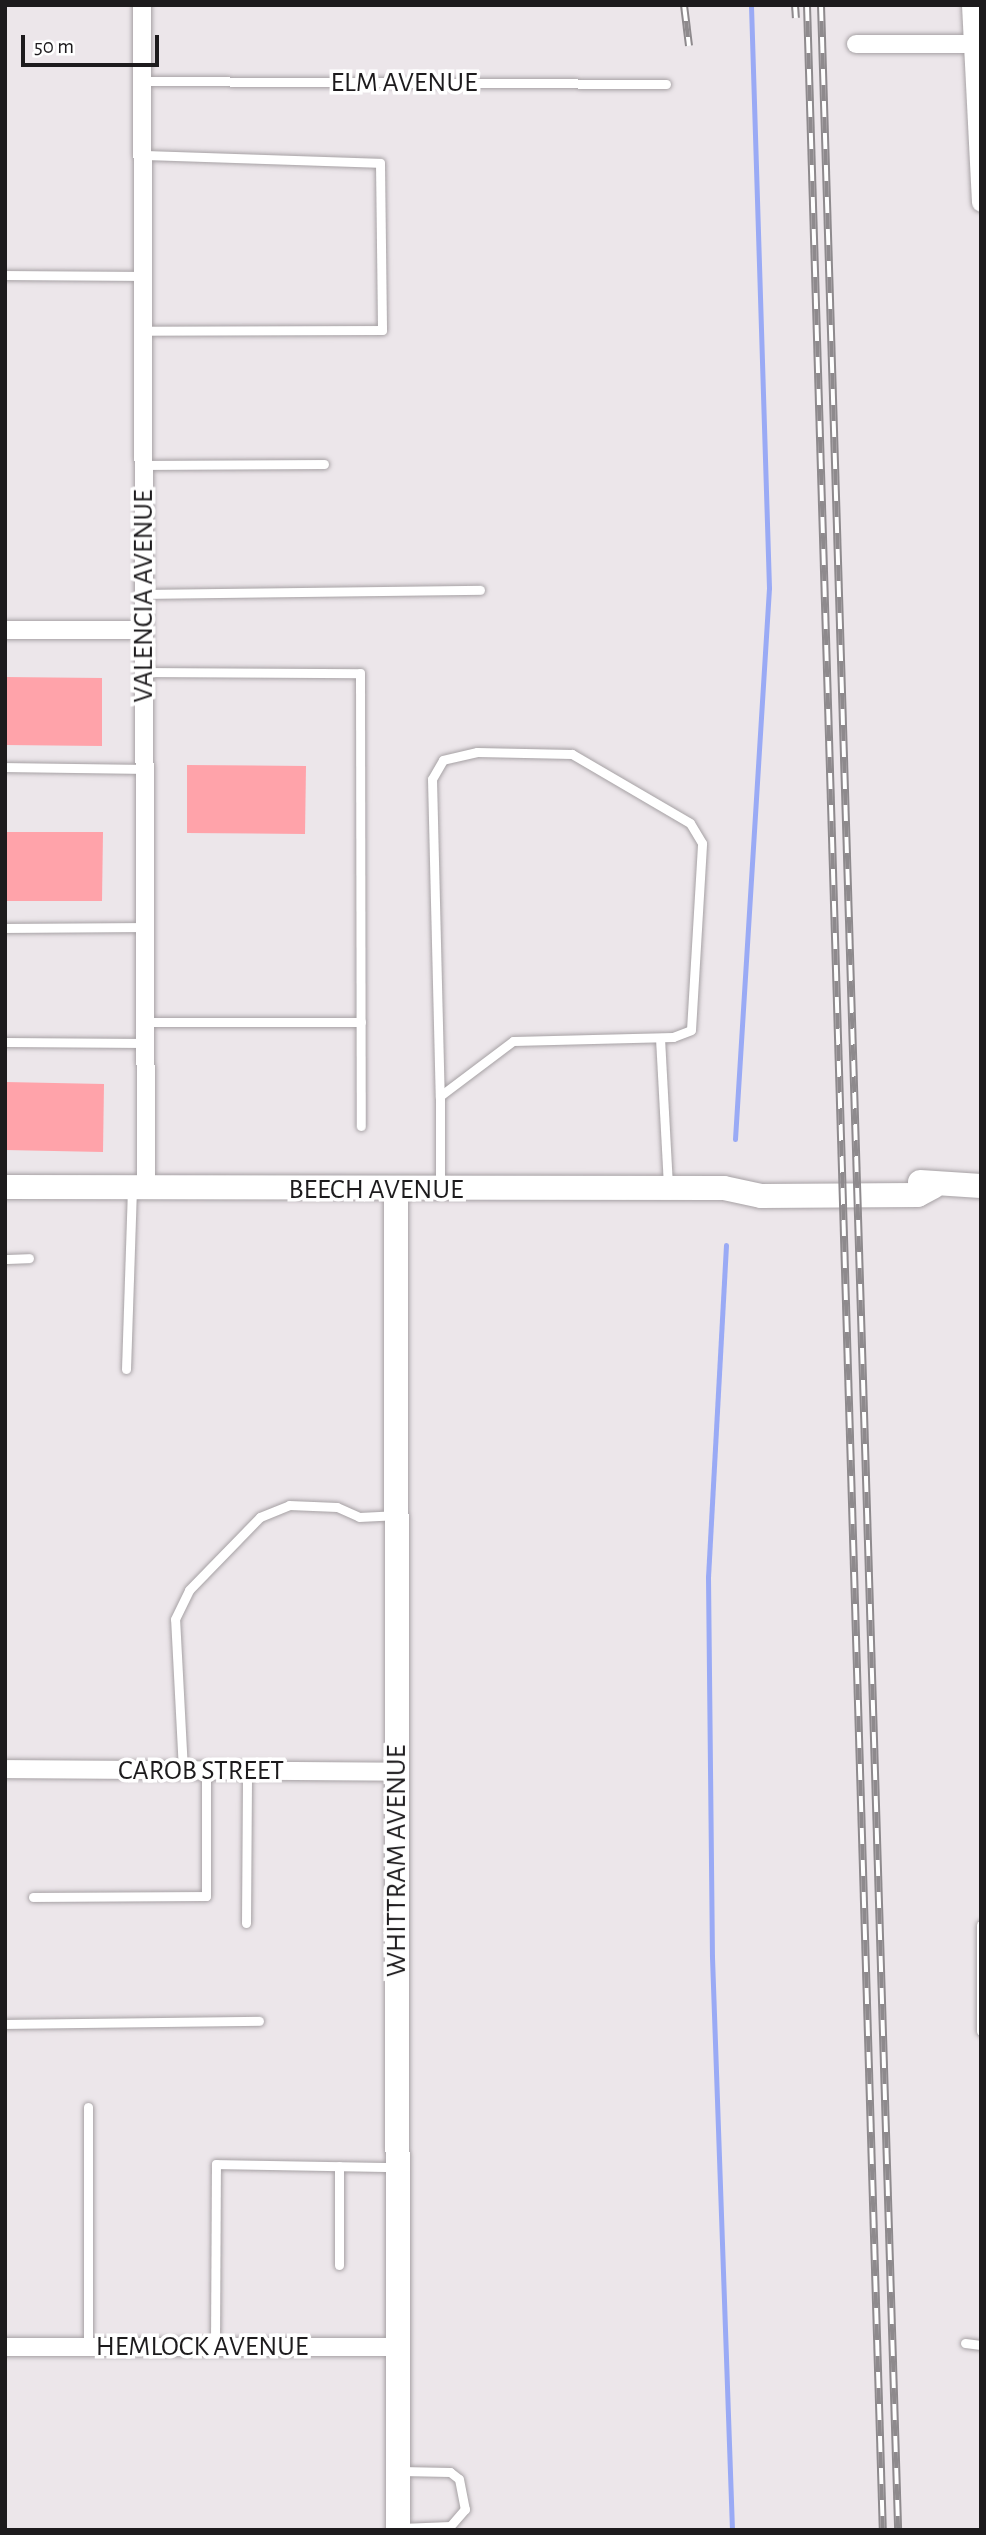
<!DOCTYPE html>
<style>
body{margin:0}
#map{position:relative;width:986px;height:2535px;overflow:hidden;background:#ece6ea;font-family:"Alegreya Sans",sans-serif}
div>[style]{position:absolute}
.stream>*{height:5px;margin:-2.5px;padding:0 2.5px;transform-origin:2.5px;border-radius:2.5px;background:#9aaaf5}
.building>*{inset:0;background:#ffa3aa}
.roads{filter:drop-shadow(0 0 2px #a6a1a4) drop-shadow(0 0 2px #a6a1a4)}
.lane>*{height:9px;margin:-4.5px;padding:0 4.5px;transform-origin:4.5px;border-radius:4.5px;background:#fff}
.street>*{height:18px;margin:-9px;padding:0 9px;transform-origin:9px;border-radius:9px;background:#fff}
.secondary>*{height:24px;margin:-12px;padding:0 12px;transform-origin:12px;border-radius:12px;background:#fff}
.rail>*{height:8px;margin-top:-4px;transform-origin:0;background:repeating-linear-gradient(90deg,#fff 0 16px,#8e8a8d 0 32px);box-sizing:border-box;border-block:2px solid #8e8a8d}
span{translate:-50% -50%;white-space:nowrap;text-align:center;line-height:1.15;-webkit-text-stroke:7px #fff;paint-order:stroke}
.street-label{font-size:28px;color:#1d1b1d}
.frame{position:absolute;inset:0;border:7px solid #1d1b1d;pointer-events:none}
.scale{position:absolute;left:21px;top:35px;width:138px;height:32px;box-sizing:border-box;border:4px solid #1d1b1d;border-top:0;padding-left:9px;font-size:21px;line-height:24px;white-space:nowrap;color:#1d1b1d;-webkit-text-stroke:5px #fff;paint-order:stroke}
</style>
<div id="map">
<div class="stream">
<i style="left:735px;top:1139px;width:552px;rotate:-86.47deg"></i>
<i style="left:769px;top:588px;width:583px;rotate:-91.77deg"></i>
<i style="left:726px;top:1245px;width:332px;rotate:93.1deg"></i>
<i style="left:708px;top:1577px;width:380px;rotate:89.4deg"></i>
<i style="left:712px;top:1957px;width:573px;rotate:88deg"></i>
</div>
<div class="building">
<i style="clip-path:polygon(5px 677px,102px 678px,102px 746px,5px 745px)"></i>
<i style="clip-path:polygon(187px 765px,306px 766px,305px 834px,187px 833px)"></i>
<i style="clip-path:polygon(5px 832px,103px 832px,102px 901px,5px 901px)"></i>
<i style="clip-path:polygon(5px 1082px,104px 1084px,103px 1152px,5px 1150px)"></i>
</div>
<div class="roads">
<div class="lane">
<i style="left:142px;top:81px;width:524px;rotate:0.33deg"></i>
<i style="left:142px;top:155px;width:238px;rotate:1.9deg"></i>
<i style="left:380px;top:163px;width:167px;rotate:89.3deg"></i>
<i style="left:382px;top:330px;width:239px;rotate:179.8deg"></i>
<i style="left:5px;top:275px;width:138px;rotate:0.4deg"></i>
<i style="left:143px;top:465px;width:181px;rotate:-0.3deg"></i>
<i style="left:144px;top:594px;width:336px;rotate:-0.7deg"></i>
<i style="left:144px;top:672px;width:216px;rotate:0.3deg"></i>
<i style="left:360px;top:673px;width:453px;rotate:89.9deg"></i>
<i style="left:5px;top:767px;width:139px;rotate:0.8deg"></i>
<i style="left:5px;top:928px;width:140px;rotate:-0.4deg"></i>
<i style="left:145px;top:1022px;width:216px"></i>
<i style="left:660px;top:1038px;width:149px;rotate:86.9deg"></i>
<i style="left:5px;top:1042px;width:140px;rotate:0.4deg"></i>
<i style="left:440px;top:1186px;width:90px;rotate:-90deg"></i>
<i style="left:440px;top:1096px;width:91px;rotate:-37deg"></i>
<i style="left:513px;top:1041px;width:160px;rotate:-1.4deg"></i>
<i style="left:673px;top:1037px;width:19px;rotate:-21deg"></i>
<i style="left:691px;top:1030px;width:187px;rotate:-86.6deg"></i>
<i style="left:702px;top:843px;width:23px;rotate:-121deg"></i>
<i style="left:690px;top:823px;width:137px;rotate:-149.7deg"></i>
<i style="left:572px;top:754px;width:95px;rotate:-178.8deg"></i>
<i style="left:477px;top:752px;width:35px;rotate:167deg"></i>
<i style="left:443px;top:760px;width:22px;rotate:120deg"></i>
<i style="left:432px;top:779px;width:317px;rotate:88.6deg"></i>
<i style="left:5px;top:1259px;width:24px;rotate:-2deg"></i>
<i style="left:126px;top:1369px;width:180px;rotate:-88.1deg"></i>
<i style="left:183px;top:1770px;width:151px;rotate:-93deg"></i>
<i style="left:175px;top:1619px;width:32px;rotate:-64deg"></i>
<i style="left:189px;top:1590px;width:102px;rotate:-45.8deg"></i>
<i style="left:260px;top:1517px;width:31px;rotate:-22deg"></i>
<i style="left:289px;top:1505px;width:48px;rotate:2.4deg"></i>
<i style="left:337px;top:1507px;width:24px;rotate:24deg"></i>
<i style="left:359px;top:1517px;width:35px;rotate:-3deg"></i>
<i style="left:33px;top:1897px;width:173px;rotate:-0.3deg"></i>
<i style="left:206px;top:1896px;width:125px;rotate:-90deg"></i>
<i style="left:246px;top:1923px;width:152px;rotate:-89.6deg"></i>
<i style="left:981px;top:1925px;width:106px;rotate:90deg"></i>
<i style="left:5px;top:2024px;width:254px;rotate:-0.7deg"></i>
<i style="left:339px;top:2265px;width:99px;rotate:-90deg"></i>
<i style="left:965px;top:2343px;width:16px;rotate:7deg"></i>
<i style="left:88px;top:2347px;width:240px;rotate:-90deg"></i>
<i style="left:215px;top:2347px;width:183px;rotate:-89.7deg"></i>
<i style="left:216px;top:2164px;width:179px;rotate:1deg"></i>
<i style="left:400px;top:2471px;width:50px;rotate:1.1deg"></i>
<i style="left:450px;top:2472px;width:11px;rotate:38deg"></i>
<i style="left:459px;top:2479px;width:31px;rotate:79deg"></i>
<i style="left:465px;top:2509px;width:23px;rotate:131deg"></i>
<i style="left:450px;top:2526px;width:49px;rotate:177.7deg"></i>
</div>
<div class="street">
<i style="left:142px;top:5px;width:1182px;rotate:89.81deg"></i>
<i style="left:971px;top:5px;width:198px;rotate:87.1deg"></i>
<i style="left:856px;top:44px;width:125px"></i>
<i style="left:5px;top:630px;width:139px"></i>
<i style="left:5px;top:1769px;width:392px;rotate:0.4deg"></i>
<i style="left:5px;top:2347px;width:393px"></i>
</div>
<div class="secondary">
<i style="left:920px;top:1182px;width:61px;rotate:3.8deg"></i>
<i style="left:5px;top:1187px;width:719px;rotate:0.08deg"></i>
<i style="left:724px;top:1188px;width:38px;rotate:12deg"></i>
<i style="left:761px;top:1196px;width:157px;rotate:-0.4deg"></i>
<i style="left:918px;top:1195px;width:17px;rotate:-28deg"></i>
<i style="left:396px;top:1191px;width:1339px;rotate:89.91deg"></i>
</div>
</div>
<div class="rail">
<i style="left:684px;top:5px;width:41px;rotate:83deg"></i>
<i style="left:795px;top:5px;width:13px;rotate:86deg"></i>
<i style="left:807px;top:5px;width:2526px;rotate:88.28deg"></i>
<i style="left:821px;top:5px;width:2526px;rotate:88.25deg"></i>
</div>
<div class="street-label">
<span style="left:404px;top:83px">ELM AVENUE</span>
<span style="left:144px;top:596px;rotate:-90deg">VALENCIA AVENUE</span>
<span style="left:376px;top:1190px">BEECH AVENUE</span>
<span style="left:201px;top:1771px">CAROB STREET</span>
<span style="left:397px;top:1861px;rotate:-90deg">WHITTRAM AVENUE</span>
<span style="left:202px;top:2347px">HEMLOCK AVENUE</span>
</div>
<div class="frame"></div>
<div class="scale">50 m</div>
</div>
